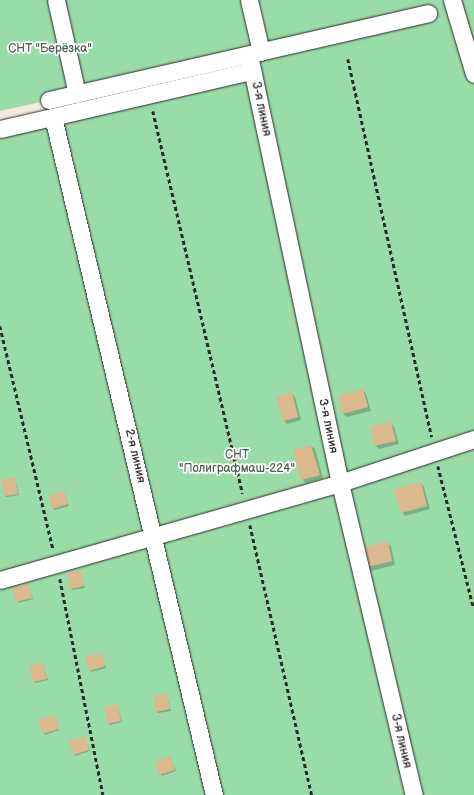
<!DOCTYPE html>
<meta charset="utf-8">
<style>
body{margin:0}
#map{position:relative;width:474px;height:795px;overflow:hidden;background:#f4eadd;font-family:"Balsamiq Sans",sans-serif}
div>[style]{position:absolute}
.green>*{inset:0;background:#99dca7}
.shadow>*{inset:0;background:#0003}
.building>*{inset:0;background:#dbb88d}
.path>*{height:2.5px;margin-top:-1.25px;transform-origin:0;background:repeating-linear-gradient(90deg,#2b2b2b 0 4px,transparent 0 7px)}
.roads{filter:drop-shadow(0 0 1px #2b2b2b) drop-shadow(0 0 1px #2b2b2b)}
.minor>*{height:17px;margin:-8.5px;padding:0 8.5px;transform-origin:8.5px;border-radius:8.5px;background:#fff}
span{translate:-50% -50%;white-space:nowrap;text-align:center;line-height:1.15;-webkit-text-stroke:3.5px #fff;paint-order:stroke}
.park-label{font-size:12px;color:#4c6050}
.street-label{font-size:12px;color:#2b2b2b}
</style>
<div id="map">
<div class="green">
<i style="clip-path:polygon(0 0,474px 0,474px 795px,0 795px,0 129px,253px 73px,251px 55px,0 111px)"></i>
</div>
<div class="shadow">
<i style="clip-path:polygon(363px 390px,366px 394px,371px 411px,347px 417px,343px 414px,339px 397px)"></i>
<i style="clip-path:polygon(291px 393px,295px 397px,301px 420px,287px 424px,284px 420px)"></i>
<i style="clip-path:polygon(391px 423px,394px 427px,399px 444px,379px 449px,375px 445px)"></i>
<i style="clip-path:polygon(311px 446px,315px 449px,323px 478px,306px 483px,302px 479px)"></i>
<i style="clip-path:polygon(15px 478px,19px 495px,7px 497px,5px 496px)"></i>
<i style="clip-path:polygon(421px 483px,424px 487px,430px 509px,405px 516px,402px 512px)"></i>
<i style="clip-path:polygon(64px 492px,69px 506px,55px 510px,53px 508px)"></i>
<i style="clip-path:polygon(387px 543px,391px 546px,395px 565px,371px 571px,368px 567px)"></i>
<i style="clip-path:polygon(80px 571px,85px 588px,73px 590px,71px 589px)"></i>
<i style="clip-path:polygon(28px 585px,33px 599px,18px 603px,17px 601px)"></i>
<i style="clip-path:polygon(101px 654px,106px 668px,91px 672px,90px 670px)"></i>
<i style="clip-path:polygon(43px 664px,48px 680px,36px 683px,34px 682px)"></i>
<i style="clip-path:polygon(166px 694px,171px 711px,158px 713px,157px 712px)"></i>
<i style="clip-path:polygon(118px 705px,122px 722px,110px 725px,108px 723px)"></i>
<i style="clip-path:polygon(54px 717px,59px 730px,45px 735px,43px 733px)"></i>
<i style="clip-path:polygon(84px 737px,90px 751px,75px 756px,74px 754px)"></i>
<i style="clip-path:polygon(171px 758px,176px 771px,162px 776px,160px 774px)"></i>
</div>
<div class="building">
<i style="clip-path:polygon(363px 389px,368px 407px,342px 414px,338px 396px)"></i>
<i style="clip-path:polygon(292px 392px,298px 417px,283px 421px,276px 397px)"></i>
<i style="clip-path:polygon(391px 422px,396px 441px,374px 446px,370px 427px)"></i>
<i style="clip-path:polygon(311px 445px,320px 475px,301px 480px,293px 450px)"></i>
<i style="clip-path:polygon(15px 477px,18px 494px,4px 496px,1px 480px)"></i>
<i style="clip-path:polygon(421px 482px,427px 506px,401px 513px,394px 489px)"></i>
<i style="clip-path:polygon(64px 491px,68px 504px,52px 509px,48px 495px)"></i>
<i style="clip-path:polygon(388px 541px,392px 561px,367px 567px,362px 548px)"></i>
<i style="clip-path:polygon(81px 570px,84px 586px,70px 589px,67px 573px)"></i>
<i style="clip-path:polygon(28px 584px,32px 598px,16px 602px,12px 588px)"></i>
<i style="clip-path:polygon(101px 653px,105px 666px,89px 671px,85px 657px)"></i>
<i style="clip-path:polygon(43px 663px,47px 679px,33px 682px,29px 666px)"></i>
<i style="clip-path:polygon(166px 693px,170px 709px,156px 712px,153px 696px)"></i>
<i style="clip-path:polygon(118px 704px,121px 721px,107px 724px,104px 707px)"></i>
<i style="clip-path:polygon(54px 715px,59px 729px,42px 734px,38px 720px)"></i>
<i style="clip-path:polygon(85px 736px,89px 750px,73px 755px,69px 741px)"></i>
<i style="clip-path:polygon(171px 756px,175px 770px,159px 775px,155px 762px)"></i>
</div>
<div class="path">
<i style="left:348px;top:59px;width:387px;rotate:77.5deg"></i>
<i style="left:153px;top:111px;width:393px;rotate:76.8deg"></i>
<i style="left:0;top:326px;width:229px;rotate:76.6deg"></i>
<i style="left:438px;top:466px;width:147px;rotate:75.9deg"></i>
<i style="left:250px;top:525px;width:277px;rotate:77.1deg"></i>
<i style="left:60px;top:579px;width:220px;rotate:78.7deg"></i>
</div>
<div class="roads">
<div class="minor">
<i style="left:56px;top:0;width:96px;rotate:77.4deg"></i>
<i style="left:249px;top:0;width:53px;rotate:77deg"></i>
<i style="left:452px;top:0;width:77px;rotate:73.4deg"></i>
<i style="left:249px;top:55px;width:438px;rotate:78deg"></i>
<i style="left:340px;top:483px;width:321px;rotate:76.7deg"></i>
<i style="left:49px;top:100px;width:389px;rotate:-12.9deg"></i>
<i style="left:53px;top:117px;width:697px;rotate:76.64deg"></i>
<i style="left:0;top:129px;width:259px;rotate:-13deg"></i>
<i style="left:0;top:580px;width:354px;rotate:-15.9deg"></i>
<i style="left:340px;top:483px;width:141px;rotate:-18.2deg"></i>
</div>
</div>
<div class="park-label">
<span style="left:50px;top:49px">СНТ "Берёзка"</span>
<span style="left:237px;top:462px">СНТ<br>"Полиграфмаш-224"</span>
</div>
<div class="street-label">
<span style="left:261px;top:109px;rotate:78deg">3-я линия</span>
<span style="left:328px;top:426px;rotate:78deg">3-я линия</span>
<span style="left:135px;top:456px;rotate:77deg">2-я линия</span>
<span style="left:401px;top:741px;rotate:77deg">3-я линия</span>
</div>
</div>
